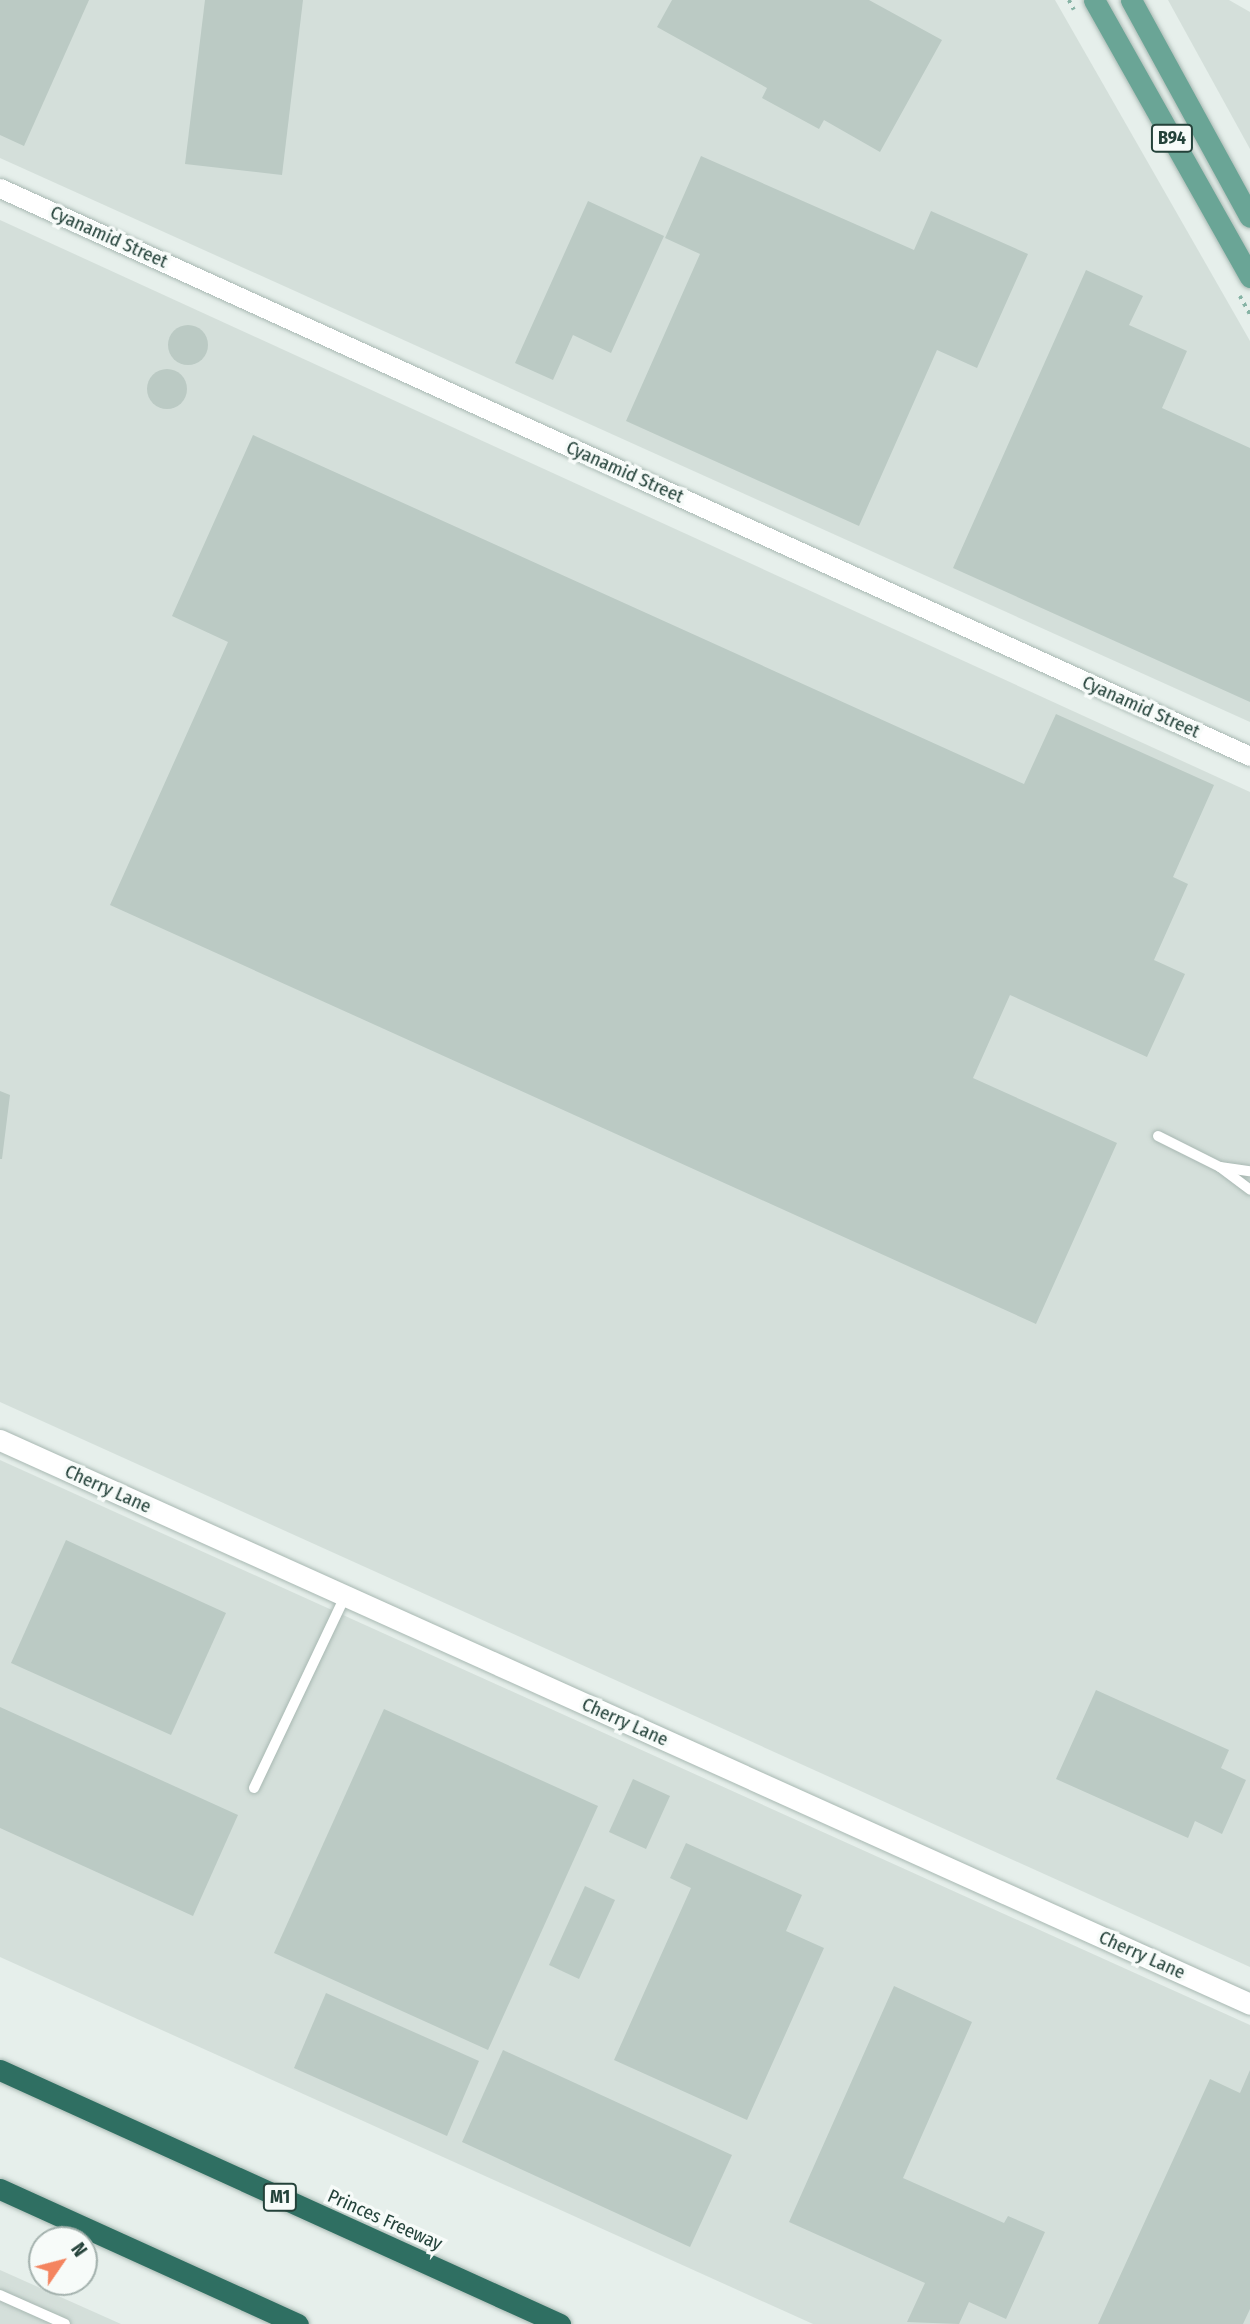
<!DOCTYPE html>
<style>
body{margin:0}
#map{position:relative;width:1250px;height:2324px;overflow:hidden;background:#e6efeb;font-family:"Fira Sans Condensed",sans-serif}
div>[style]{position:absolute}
.built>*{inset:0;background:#d4dfda}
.building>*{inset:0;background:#bbcac4}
.round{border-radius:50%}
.path>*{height:3.5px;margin-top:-1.75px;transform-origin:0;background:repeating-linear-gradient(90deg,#86b3a5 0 3.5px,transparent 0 8.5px)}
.roads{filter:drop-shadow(0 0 2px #a8b8b2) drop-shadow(0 0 2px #a8b8b2)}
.lane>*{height:10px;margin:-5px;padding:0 5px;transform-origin:5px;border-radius:5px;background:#fff}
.street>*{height:19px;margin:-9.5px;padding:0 9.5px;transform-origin:9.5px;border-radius:9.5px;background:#fff}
.secondary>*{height:21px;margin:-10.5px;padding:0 10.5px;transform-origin:10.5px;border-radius:10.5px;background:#fff}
.primary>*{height:21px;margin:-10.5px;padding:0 10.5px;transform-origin:10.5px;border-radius:10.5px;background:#6aa596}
.highway>*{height:21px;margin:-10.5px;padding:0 10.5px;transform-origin:10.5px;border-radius:10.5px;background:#2f6f62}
span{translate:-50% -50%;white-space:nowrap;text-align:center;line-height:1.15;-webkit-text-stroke:7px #f7fbf9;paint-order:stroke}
.shield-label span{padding:2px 5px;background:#f7fbf9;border:2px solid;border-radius:5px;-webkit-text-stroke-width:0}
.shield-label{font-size:18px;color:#24423a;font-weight:700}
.street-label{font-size:19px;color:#24423a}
.north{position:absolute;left:28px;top:2226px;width:70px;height:70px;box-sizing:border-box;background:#f7fbf9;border:2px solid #a3b1ad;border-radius:50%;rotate:55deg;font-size:19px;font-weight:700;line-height:28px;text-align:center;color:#24423a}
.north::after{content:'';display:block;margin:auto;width:24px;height:32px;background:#f4845f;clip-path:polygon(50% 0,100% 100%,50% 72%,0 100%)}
</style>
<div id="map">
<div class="built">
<i style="clip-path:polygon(0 0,1055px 0,1250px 341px,1250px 722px,0 158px)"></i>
<i style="clip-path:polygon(1168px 0,1229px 0,1250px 12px,1250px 149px)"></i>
<i style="clip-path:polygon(0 220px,1250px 792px,1250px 1967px,0 1402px)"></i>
<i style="clip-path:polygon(0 1460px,1250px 2025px,1250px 2324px,813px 2324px,0 1957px)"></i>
<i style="clip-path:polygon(0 2270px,121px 2324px,0 2324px)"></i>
</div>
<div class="building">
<i style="clip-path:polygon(0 0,89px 0,24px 146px,0 135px)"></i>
<i style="clip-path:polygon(205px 0,303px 0,282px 175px,185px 164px)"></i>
<i style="clip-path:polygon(672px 0,869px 0,942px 40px,880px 152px,824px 120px,819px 129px,762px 98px,767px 88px,657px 27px)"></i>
<i style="clip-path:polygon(701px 156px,914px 250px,931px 211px,1028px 254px,977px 368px,937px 350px,859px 526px,626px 421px,700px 254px,665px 238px)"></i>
<i style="clip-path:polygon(588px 201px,664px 236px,611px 353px,573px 335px,553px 380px,515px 363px)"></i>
<i style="clip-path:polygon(1086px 270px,1143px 296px,1129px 325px,1187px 351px,1162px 408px,1250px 448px,1250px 702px,953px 568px)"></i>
<i class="round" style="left:168px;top:325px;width:40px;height:40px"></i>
<i class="round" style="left:147px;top:369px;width:40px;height:40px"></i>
<i style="clip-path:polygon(253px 435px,1024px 784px,1056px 714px,1214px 785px,1173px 877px,1188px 884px,1154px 960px,1185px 974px,1147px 1057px,1010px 995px,973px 1078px,1117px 1143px,1036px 1324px,110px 905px,228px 642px,172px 616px)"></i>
<i style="clip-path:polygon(0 1091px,10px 1095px,2px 1159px,0 1159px)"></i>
<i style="clip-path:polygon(66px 1540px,226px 1613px,171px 1735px,11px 1663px)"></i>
<i style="clip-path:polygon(1096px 1690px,1229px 1750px,1221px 1768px,1246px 1780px,1222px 1834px,1195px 1821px,1188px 1838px,1056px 1779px)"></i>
<i style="clip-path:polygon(0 1707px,238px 1815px,193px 1916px,0 1828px)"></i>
<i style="clip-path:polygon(384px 1709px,598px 1806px,488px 2050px,274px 1953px)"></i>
<i style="clip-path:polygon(633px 1779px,670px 1796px,646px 1849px,609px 1832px)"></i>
<i style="clip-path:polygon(686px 1843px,802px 1895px,786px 1931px,824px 1948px,747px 2120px,614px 2060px,691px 1888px,670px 1878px)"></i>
<i style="clip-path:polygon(585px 1886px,615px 1900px,579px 1979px,549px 1965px)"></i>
<i style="clip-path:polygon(894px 1986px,972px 2022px,903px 2178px,1004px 2223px,1008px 2216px,1045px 2232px,1006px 2319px,969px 2302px,959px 2324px,907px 2322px,925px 2283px,789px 2222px)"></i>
<i style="clip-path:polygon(326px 1993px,479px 2061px,447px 2136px,294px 2068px)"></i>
<i style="clip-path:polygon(503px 2050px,732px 2155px,690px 2247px,462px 2142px)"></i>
<i style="clip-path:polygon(1250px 2070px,1250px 2309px,1243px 2324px,1098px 2324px,1210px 2079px,1240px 2093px)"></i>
</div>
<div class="path">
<i style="left:1069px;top:0;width:11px;rotate:63deg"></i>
<i style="left:1240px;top:296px;width:21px;rotate:61deg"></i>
</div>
<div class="roads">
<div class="lane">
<i style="left:1158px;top:1136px;width:69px;rotate:26.6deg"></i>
<i style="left:1220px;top:1167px;width:38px;rotate:37deg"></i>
<i style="left:1220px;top:1167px;width:30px;rotate:8deg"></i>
<i style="left:254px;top:1788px;width:212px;rotate:-64.6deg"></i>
<i style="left:0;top:2295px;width:71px;rotate:24deg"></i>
</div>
<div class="street">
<i style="left:0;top:188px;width:1373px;rotate:24.44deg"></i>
</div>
<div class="secondary">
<i style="left:0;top:1440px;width:1371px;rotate:24.28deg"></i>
</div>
<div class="primary">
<i style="left:1094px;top:0;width:318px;rotate:60.6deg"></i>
<i style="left:1131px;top:0;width:247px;rotate:61.3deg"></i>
</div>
<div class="highway">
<i style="left:0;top:2070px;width:615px;rotate:24.4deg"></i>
<i style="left:0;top:2189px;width:327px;rotate:24.4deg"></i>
</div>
</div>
<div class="shield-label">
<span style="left:1172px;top:138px">B94</span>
<span style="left:280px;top:2197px">M1</span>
</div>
<div class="street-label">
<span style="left:109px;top:237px;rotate:24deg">Cyanamid Street</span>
<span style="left:625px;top:472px;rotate:24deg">Cyanamid Street</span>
<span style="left:1141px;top:707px;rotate:24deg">Cyanamid Street</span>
<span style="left:108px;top:1489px;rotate:24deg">Cherry Lane</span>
<span style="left:625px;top:1722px;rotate:24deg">Cherry Lane</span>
<span style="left:1142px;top:1955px;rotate:24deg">Cherry Lane</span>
<span style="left:385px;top:2220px;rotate:24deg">Princes Freeway</span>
</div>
<div class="north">N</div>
</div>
